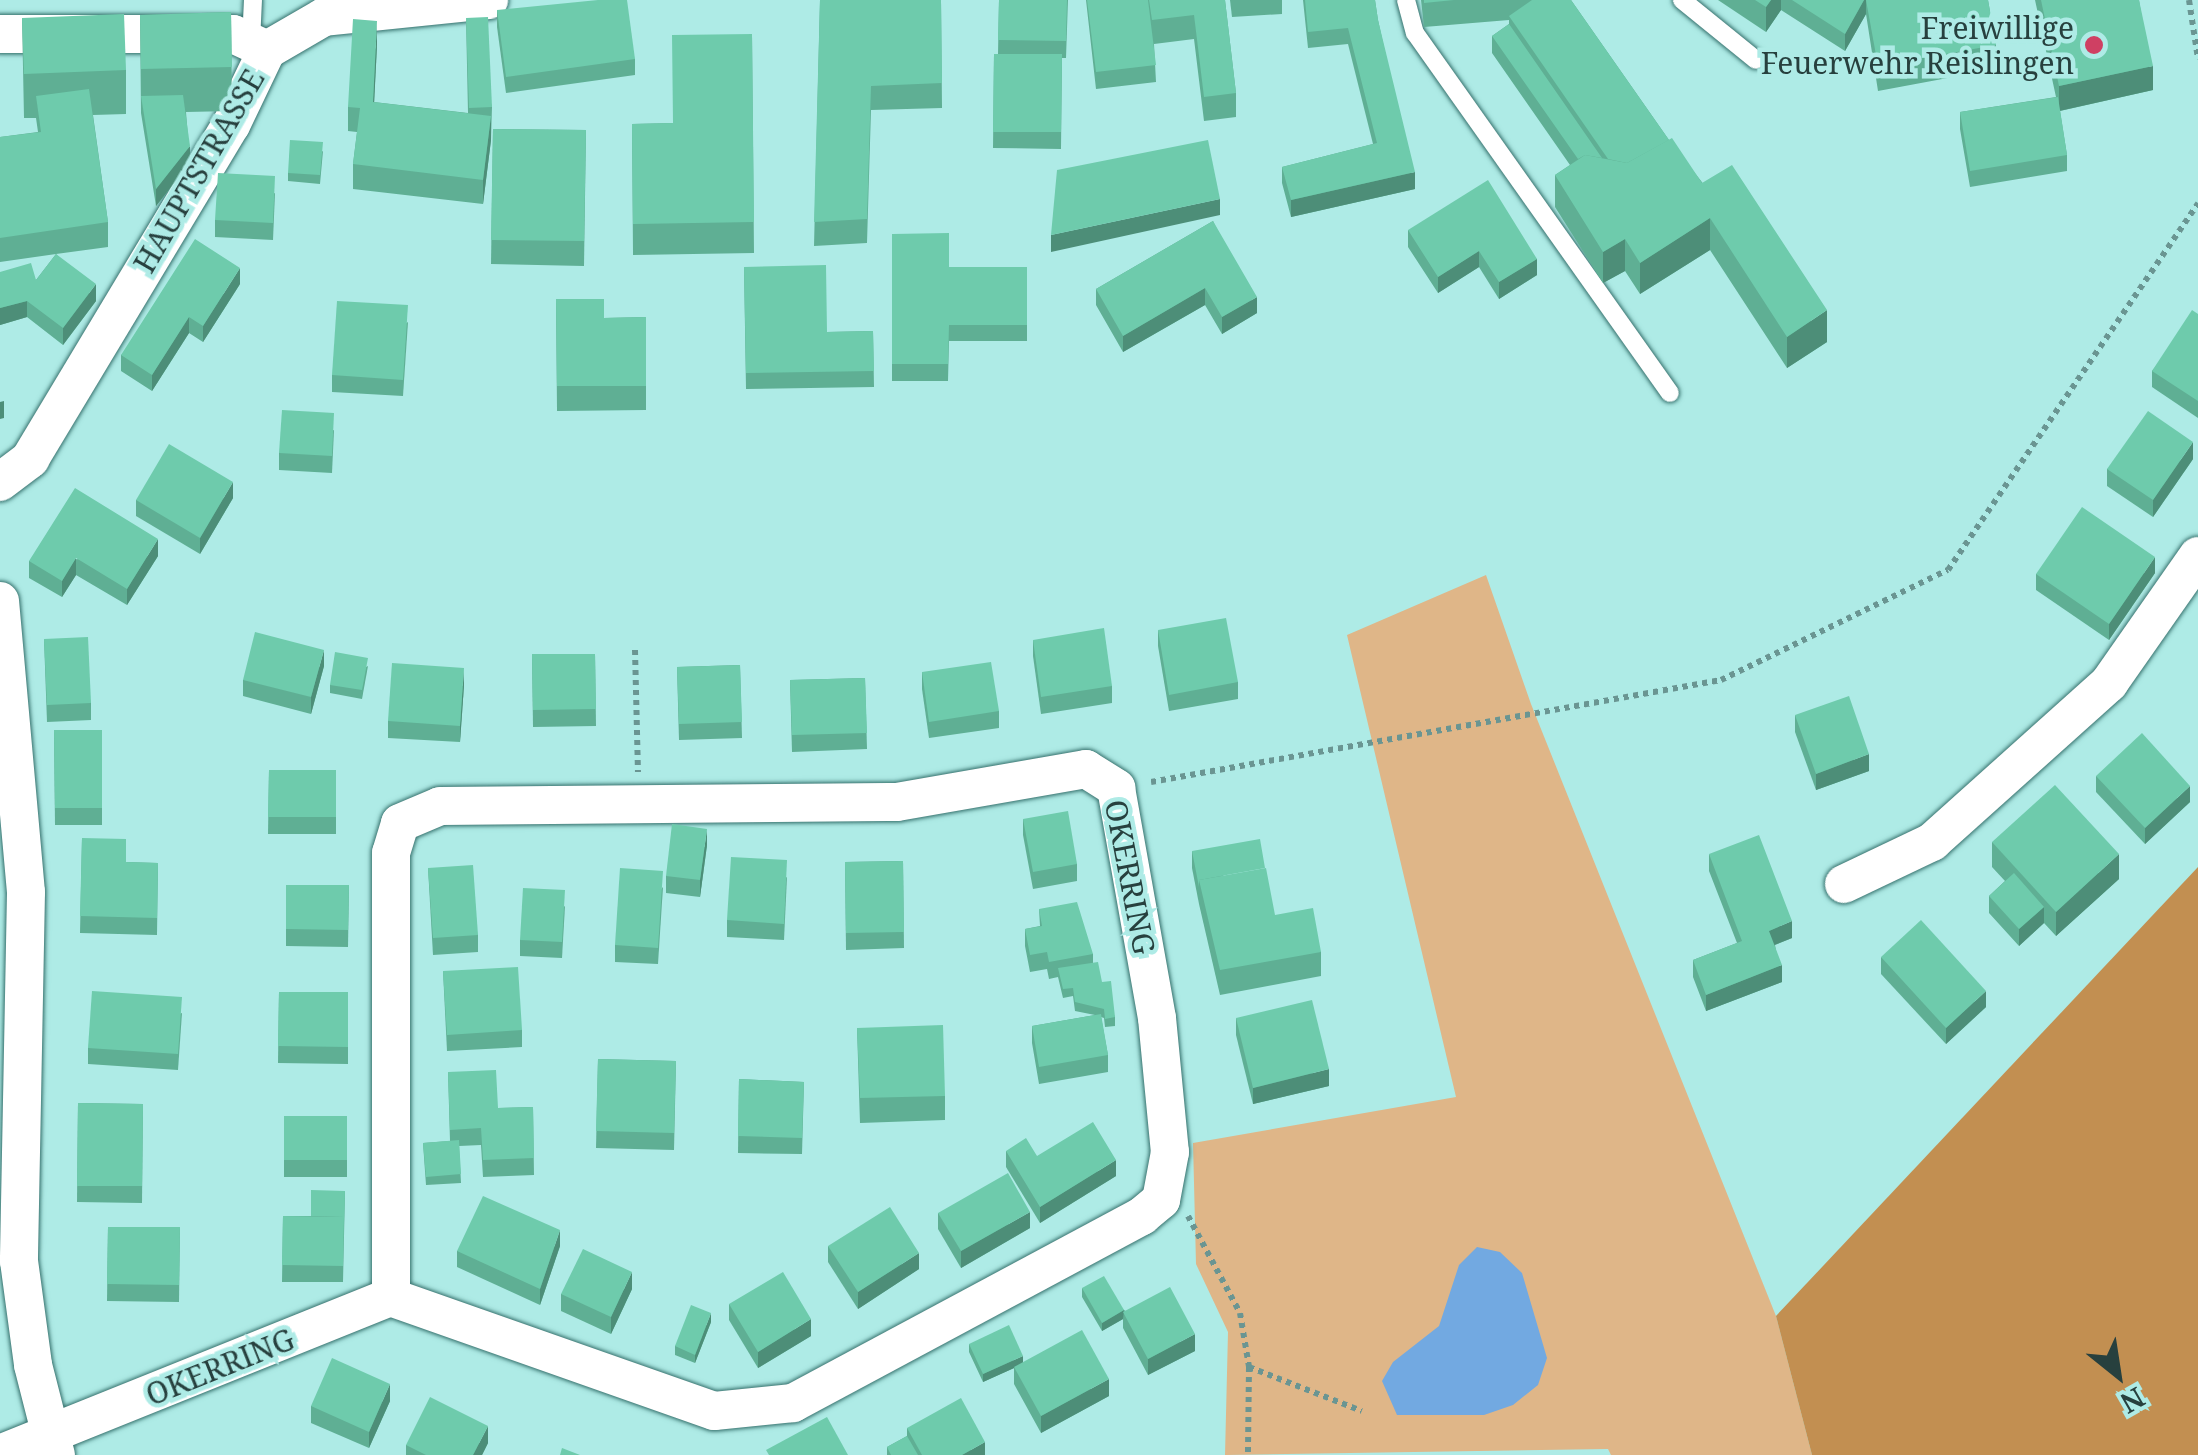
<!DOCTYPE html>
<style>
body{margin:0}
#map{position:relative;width:2198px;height:1455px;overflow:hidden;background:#aeebe6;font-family:"Noto Serif",serif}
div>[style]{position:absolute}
.green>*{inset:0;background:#dfb688}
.forest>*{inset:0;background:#c28f51}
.water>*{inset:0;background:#72a9e1}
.path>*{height:6px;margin-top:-3px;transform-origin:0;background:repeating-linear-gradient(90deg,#6a9592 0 5px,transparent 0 10px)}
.roads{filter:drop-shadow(0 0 2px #36716d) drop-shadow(0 0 2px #36716d)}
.lane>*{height:18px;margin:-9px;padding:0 9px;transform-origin:9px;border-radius:9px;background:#fff}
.street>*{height:38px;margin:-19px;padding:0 19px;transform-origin:19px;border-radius:19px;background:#fff}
.wall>*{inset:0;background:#5faf94}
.shaded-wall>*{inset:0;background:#4d8e78}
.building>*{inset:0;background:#6ecbac}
.dots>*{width:28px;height:28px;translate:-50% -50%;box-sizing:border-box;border:5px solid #aeebe6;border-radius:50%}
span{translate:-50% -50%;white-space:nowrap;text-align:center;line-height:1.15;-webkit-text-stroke:9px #aeebe6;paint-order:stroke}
.poi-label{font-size:30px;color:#27403e}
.right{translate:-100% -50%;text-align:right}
.street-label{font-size:30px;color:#27403e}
.north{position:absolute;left:2068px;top:1325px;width:100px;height:100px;-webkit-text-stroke:8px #aeebe6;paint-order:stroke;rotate:150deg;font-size:28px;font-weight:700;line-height:40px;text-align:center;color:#27403e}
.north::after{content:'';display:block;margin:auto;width:35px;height:45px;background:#27403e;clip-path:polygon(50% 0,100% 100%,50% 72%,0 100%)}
</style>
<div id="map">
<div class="green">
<i style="clip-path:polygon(1486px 575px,1531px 704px,1776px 1316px,1812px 1455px,1611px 1455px,1608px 1449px,1225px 1455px,1228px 1332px,1196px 1264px,1193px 1143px,1456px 1097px,1347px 635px)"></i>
</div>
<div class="forest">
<i style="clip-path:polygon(2198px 867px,2198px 1455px,1812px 1455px,1776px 1316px)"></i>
</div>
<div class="water">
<i style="clip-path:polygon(1477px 1247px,1500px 1252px,1522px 1273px,1547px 1358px,1538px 1385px,1513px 1405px,1484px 1415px,1397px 1415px,1382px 1381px,1393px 1362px,1439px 1326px,1459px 1265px)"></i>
</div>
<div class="path">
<i style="left:2189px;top:0;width:60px;rotate:81.3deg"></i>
<i style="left:635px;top:650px;width:122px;rotate:88.6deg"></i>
<i style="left:1151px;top:782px;width:579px;rotate:-10.15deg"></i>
<i style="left:1721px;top:680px;width:252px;rotate:-25.9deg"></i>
<i style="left:1948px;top:570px;width:444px;rotate:-55.7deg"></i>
<i style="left:1188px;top:1216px;width:110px;rotate:61.8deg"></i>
<i style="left:1240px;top:1313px;width:55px;rotate:80.5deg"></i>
<i style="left:1249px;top:1367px;width:88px;rotate:90.7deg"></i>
<i style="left:1249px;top:1367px;width:121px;rotate:21.3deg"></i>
</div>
<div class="roads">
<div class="lane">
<i style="left:1406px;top:0;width:34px;rotate:75deg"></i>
<i style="left:1415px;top:33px;width:441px;rotate:54.7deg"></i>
<i style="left:1682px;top:0;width:95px;rotate:39deg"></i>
<i style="left:251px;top:42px;width:42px;rotate:-87.3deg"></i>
</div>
<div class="street">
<i style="left:0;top:34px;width:233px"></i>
<i style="left:233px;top:34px;width:38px;rotate:25deg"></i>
<i style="left:0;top:482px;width:38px;rotate:-37deg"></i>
<i style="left:30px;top:459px;width:390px;rotate:-59deg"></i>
<i style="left:231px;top:125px;width:83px;rotate:-64.4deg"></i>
<i style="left:267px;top:50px;width:66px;rotate:-30.1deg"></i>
<i style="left:324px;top:17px;width:166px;rotate:-5.9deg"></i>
<i style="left:0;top:601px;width:292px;rotate:84.9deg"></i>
<i style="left:26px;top:892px;width:369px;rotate:91.1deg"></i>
<i style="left:19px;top:1261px;width:105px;rotate:82.3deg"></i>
<i style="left:33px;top:1365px;width:93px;rotate:75.7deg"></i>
<i style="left:1844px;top:884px;width:98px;rotate:-25.5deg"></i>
<i style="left:1932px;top:842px;width:238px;rotate:-41.9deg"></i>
<i style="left:2109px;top:683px;width:155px;rotate:-55deg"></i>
<i style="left:0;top:1454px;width:421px;rotate:-21.9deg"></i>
<i style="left:391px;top:1297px;width:444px;rotate:-90deg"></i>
<i style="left:391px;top:853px;width:31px;rotate:-73deg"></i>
<i style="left:400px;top:823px;width:43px;rotate:-23deg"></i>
<i style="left:440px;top:806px;width:457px;rotate:-0.5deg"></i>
<i style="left:897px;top:802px;width:192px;rotate:-9.9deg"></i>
<i style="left:1086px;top:769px;width:36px;rotate:32deg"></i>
<i style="left:1116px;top:788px;width:234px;rotate:79.9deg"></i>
<i style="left:1157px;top:1018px;width:135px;rotate:84.5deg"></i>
<i style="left:1170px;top:1152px;width:49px;rotate:100.6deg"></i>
<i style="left:1161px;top:1200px;width:25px;rotate:140deg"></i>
<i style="left:1142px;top:1216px;width:396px;rotate:151.8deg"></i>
<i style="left:793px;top:1403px;width:79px;rotate:174.2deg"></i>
<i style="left:714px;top:1411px;width:343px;rotate:-160.6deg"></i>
</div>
</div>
<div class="wall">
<i style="clip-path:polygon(820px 0,941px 0,942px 108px,871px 110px,867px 243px,814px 246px)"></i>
<i style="clip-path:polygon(999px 0,1068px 0,1066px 58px,1062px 58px,1061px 149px,993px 148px,994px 54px,998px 54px)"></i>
<i style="clip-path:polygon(1086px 0,1225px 0,1236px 93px,1236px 117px,1204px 121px,1194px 39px,1154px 44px,1156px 82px,1096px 89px)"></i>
<i style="clip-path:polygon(1230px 0,1282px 0,1282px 14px,1232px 17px)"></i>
<i style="clip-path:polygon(1303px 0,1375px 0,1378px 20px,1415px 189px,1291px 217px,1282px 183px,1282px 167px,1373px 144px,1348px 44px,1308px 48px)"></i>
<i style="clip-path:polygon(1421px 0,1571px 0,1669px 140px,1827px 342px,1787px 368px,1710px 250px,1640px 294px,1625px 271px,1603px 283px,1555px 207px,1555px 175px,1570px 165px,1492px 53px,1492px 36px,1509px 24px,1509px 20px,1424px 27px)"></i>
<i style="clip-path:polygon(1718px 0,1988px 0,1996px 45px,1996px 69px,1878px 91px,1866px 14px,1845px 51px,1781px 10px,1766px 32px)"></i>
<i style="clip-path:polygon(2035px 0,2139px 0,2153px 90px,2060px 111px,2067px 155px,2067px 171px,1970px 187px,1960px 129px,1960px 112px,2056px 97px)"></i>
<i style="clip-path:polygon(497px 10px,635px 59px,635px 75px,506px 93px,497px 27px)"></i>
<i style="clip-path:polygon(231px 12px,232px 111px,186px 112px,190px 163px,156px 206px,141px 113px,140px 15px)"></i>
<i style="clip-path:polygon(22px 18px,126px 70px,126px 114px,93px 115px,108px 222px,108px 247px,56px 254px,96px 301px,63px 345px,27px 317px,0 325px,0 272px,36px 280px,56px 254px,0 262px,0 137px,38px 132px,36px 118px,24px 118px)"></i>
<i style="clip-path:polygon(466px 18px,492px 107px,491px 140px,483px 204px,353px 189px,353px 164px,357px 132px,348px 131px,348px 107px,377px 45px,374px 102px,468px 113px)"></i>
<i style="clip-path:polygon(752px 34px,754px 253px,633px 255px,632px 124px,673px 123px)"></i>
<i style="clip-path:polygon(493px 129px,586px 130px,584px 266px,491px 264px)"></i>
<i style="clip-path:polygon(323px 151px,320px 184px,288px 181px,288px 173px)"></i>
<i style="clip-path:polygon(275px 193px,273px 240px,215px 237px,215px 220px)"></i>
<i style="clip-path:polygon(1213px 221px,1257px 313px,1222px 334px,1205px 305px,1123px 352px,1096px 305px,1096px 289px)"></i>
<i style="clip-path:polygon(1408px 230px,1537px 259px,1537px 275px,1499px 299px,1479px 267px,1438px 293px,1408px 247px)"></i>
<i style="clip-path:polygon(892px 234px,949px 267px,1027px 267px,1027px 341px,949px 341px,948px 381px,892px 381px)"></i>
<i style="clip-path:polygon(744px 267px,827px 332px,873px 331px,874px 387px,746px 389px)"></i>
<i style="clip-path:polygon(240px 284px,203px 342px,189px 333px,152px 391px,121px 371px,121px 355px)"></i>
<i style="clip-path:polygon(556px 299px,604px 318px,646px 317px,646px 410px,557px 411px)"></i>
<i style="clip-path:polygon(2198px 314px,2198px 418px,2152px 387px,2152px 371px)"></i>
<i style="clip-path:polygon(408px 322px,403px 396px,332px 392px,332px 375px)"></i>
<i style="clip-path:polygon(334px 430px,332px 473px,279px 470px,279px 453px)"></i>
<i style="clip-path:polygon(2193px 459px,2153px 517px,2107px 486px,2107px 469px)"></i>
<i style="clip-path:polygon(233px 498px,200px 554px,136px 516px,136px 500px)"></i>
<i style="clip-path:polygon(158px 556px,127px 605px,76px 575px,62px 597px,29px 578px,29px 561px)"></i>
<i style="clip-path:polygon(2155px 573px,2109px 640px,2036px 590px,2036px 574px)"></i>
<i style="clip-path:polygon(1158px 630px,1238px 682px,1238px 699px,1169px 711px,1158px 646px)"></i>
<i style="clip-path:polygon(44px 639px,91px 703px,91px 720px,47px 722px)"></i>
<i style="clip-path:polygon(1033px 640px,1112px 686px,1112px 703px,1041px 714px,1033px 656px)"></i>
<i style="clip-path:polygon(532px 654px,595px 654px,596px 726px,533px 727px)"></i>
<i style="clip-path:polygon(740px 665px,742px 738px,679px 740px,677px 667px)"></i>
<i style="clip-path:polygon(324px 666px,311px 714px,243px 696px,243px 680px)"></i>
<i style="clip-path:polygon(368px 666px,362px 699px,330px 693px,330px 685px)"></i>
<i style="clip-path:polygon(922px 672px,999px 711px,999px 728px,929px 738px,922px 689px)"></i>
<i style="clip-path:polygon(865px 678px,867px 749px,792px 752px,790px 680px)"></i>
<i style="clip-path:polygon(464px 685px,460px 742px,388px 738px,388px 721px)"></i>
<i style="clip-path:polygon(1795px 715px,1869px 771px,1816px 790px,1795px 732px)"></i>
<i style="clip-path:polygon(54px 730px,102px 730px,102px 825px,55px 825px)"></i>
<i style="clip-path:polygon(269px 770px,336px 770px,336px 834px,268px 834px)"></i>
<i style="clip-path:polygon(2096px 776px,2190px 802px,2145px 844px,2096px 792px)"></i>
<i style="clip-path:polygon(1023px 819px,1077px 864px,1077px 881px,1033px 889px,1023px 835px)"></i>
<i style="clip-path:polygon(82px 838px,126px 862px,158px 863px,157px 935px,80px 933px)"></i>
<i style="clip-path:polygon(1992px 842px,2119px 879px,2056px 936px,2044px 923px,2019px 946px,1989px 913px,1989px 896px,2005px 881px,1992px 867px)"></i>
<i style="clip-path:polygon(707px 845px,700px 897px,666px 893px,666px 876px)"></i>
<i style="clip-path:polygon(1192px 851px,1321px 952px,1321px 976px,1220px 995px,1199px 904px,1192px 868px)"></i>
<i style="clip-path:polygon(1709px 854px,1792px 938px,1775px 945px,1782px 982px,1706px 1011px,1693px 977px,1693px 960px,1737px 943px,1709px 871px)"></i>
<i style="clip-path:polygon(903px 861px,904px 948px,846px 950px,845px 862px)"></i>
<i style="clip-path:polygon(428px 868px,478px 935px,478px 952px,433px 955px)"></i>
<i style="clip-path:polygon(787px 877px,784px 940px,727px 937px,727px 920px)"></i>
<i style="clip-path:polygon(286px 885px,349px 885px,348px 947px,286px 946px)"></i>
<i style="clip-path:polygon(663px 887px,658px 964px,615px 962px,615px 945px)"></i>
<i style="clip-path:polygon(565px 906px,562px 958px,520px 956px,520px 940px)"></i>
<i style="clip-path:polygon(1039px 909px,1093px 954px,1093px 963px,1115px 1017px,1115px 1026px,1105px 1027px,1104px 1018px,1101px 1017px,1108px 1055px,1108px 1072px,1039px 1084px,1032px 1043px,1032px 1026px,1095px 1015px,1075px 1011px,1073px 996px,1063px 998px,1058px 977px,1049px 979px,1047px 969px,1030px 972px,1025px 946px,1025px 929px,1040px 926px)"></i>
<i style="clip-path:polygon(1881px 957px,1986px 1007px,1946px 1044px,1881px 974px)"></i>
<i style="clip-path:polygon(443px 971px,522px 1030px,522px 1047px,447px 1051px)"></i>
<i style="clip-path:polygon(279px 992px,348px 992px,348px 1064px,278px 1063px)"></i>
<i style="clip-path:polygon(182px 1013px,178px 1070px,88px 1064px,88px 1048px)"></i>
<i style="clip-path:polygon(1236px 1018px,1329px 1086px,1253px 1104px,1236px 1035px)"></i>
<i style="clip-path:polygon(857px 1028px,945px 1096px,945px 1120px,860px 1123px)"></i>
<i style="clip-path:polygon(598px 1059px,676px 1061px,674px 1150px,596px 1148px)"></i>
<i style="clip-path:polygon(448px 1072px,498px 1108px,533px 1107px,534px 1175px,483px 1177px,481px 1145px,459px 1146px,461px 1183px,426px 1185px,423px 1143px,450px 1141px)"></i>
<i style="clip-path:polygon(739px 1079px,804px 1082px,802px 1154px,738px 1153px)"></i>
<i style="clip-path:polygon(78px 1103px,143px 1104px,142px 1203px,77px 1202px)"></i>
<i style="clip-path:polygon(284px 1116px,347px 1116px,347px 1177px,284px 1177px)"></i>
<i style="clip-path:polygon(1006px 1151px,1037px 1156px,1116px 1176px,1040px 1223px,1006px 1167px)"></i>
<i style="clip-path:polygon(345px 1191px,343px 1282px,282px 1282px,283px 1216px,311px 1216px)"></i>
<i style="clip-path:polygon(938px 1213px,1030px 1228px,961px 1268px,938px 1229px)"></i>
<i style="clip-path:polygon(108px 1227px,180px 1227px,179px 1302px,107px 1301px)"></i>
<i style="clip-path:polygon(560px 1246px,540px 1305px,457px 1267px,457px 1251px)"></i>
<i style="clip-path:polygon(828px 1246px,919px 1269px,858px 1309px,828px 1262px)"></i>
<i style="clip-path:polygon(1082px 1288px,1124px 1310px,1195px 1351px,1148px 1375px,1123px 1328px,1123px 1319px,1102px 1331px,1082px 1297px)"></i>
<i style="clip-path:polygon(632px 1289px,611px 1334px,561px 1311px,561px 1294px)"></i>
<i style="clip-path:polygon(729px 1304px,811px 1336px,758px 1368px,729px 1320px)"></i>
<i style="clip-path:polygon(711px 1322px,695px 1363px,675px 1355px,675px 1346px)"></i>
<i style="clip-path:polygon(969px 1344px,1109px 1396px,1041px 1433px,1014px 1384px,1014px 1368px,983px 1382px,969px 1352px)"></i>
<i style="clip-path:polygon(390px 1401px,369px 1448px,311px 1423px,311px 1406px)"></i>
<i style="clip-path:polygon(907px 1428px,985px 1455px,887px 1455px,887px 1447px,907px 1436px)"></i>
<i style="clip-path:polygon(488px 1443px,482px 1455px,406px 1455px,406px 1445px)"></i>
</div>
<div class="shaded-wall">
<i style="clip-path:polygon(1771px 0,1781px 0,1781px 10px,1766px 32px,1766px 7px)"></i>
<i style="clip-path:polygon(1864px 0,1866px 0,1866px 14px,1845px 51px,1845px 34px)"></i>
<i style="clip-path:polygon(377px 21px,377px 45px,373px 126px,373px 102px)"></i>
<i style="clip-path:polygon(2153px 66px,2153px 90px,2059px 111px,2059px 86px)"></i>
<i style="clip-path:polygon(491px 116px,491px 140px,483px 204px,483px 180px)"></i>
<i style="clip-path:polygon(190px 146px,190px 163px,156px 206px,156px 189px)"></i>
<i style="clip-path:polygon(1415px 172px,1415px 189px,1291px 217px,1291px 200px)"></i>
<i style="clip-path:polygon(1220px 199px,1220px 215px,1051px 252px,1051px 235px)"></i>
<i style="clip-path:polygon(1710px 218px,1710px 250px,1640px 294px,1640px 263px)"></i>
<i style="clip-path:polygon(1625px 239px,1625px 271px,1603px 283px,1603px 252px)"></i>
<i style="clip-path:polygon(1479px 251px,1479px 267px,1438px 293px,1438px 277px)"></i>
<i style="clip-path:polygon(1537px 259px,1537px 275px,1499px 299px,1499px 282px)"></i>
<i style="clip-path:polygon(240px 268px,240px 284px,203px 342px,203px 326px)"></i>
<i style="clip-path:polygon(96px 284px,96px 301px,63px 345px,63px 328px)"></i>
<i style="clip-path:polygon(1205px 288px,1205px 305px,1123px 352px,1123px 336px)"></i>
<i style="clip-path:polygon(1257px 297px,1257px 313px,1222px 334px,1222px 317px)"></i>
<i style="clip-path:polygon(27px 301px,27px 317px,0 325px,0 308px)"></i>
<i style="clip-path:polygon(1827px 310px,1827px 342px,1787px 368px,1787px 337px)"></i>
<i style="clip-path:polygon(189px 317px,189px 333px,152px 391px,152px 375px)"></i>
<i style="clip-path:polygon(4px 401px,4px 418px,0 419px,0 402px)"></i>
<i style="clip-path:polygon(2193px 442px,2193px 459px,2153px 517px,2153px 500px)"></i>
<i style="clip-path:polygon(233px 482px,233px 498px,200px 554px,200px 538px)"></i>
<i style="clip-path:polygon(158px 539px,158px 556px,127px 605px,127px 589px)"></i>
<i style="clip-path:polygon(2155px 557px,2155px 573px,2109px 640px,2109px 624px)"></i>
<i style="clip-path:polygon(76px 558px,76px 575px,62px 597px,62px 581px)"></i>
<i style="clip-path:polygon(324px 650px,324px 666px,311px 714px,311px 697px)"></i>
<i style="clip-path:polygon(464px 668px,464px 685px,460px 742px,460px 726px)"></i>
<i style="clip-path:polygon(1869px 754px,1869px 771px,1816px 790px,1816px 774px)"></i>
<i style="clip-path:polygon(2190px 786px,2190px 802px,2145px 844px,2145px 828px)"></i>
<i style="clip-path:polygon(707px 829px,707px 845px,700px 897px,700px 880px)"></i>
<i style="clip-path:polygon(2119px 854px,2119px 879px,2056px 936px,2056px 912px)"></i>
<i style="clip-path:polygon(2044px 907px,2044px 923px,2019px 946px,2019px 929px)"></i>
<i style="clip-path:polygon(1792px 921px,1792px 938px,1769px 947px,1769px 931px)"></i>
<i style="clip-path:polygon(1782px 965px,1782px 982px,1706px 1011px,1706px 995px)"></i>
<i style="clip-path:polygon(1986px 991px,1986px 1007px,1946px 1044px,1946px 1028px)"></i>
<i style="clip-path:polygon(1329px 1069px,1329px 1086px,1253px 1104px,1253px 1088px)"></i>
<i style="clip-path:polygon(1116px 1160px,1116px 1176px,1040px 1223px,1040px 1207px)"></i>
<i style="clip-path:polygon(1030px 1212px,1030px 1228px,961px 1268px,961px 1251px)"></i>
<i style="clip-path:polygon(560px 1230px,560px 1246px,540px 1305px,540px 1289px)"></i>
<i style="clip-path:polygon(919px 1253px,919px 1269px,858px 1309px,858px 1292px)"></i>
<i style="clip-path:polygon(632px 1272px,632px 1289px,611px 1334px,611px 1317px)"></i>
<i style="clip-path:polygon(1124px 1310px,1123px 1319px,1102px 1331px,1102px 1323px)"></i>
<i style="clip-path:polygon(711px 1313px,711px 1322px,695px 1363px,695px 1355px)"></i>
<i style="clip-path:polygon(811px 1319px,811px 1336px,758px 1368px,758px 1352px)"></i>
<i style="clip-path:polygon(1195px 1334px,1195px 1351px,1148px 1375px,1148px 1359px)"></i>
<i style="clip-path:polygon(1023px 1356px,1023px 1364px,983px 1382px,983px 1374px)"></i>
<i style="clip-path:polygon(1109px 1379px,1109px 1396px,1041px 1433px,1041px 1416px)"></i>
<i style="clip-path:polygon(390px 1384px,390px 1401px,369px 1448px,369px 1432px)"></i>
<i style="clip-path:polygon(488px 1426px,488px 1443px,482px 1455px,473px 1455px)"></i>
<i style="clip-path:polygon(985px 1442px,985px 1455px,962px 1455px)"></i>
</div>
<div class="building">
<i style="clip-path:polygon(598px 0,627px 0,635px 59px,506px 77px,497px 10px)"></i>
<i style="clip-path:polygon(820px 0,941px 0,942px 83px,871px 86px,867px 219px,814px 222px)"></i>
<i style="clip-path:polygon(999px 0,1067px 0,1066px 41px,998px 40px)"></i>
<i style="clip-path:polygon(1087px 0,1148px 0,1156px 65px,1096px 72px)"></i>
<i style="clip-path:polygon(1149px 0,1225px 0,1236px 93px,1204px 97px,1194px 15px,1152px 20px)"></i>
<i style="clip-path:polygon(1305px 0,1375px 0,1378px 20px,1415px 172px,1291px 200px,1282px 167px,1377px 143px,1348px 28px,1308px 32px)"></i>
<i style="clip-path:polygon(1424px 0,1454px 0,1424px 3px)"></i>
<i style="clip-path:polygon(1532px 0,1571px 0,1669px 140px,1627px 163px,1608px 159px,1509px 16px)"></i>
<i style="clip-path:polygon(1755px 0,1771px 0,1766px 7px)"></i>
<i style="clip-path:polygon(1792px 0,1864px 0,1845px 34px)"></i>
<i style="clip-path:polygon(1866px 0,1988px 0,1996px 45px,1878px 66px)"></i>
<i style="clip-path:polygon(2041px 0,2139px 0,2153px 66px,2059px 86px)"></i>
<i style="clip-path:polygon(231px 12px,232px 67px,141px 69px,140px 15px)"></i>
<i style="clip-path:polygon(124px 14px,126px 70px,24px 74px,22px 18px)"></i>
<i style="clip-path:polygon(488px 17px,492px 107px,469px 108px,466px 18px)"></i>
<i style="clip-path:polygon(353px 19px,377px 21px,373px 102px,491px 116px,483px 180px,353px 164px,360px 108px,348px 107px)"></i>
<i style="clip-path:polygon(1509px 24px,1602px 158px,1585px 155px,1578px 159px,1492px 36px)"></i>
<i style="clip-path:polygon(752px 34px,754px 222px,633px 224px,632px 124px,673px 123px,672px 35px)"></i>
<i style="clip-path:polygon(994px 54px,1062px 54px,1061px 132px,993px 132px)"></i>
<i style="clip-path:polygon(89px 89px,108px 222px,0 238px,0 137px,41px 132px,36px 96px)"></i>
<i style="clip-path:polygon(183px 95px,190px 146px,156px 189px,141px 96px)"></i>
<i style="clip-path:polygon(2058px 97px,2067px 155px,1970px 171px,1960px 112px)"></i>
<i style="clip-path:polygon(493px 129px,586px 130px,584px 241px,491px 240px)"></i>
<i style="clip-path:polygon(1672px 138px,1702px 183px,1732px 165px,1827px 310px,1787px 337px,1710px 218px,1640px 263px,1625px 239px,1603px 252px,1555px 175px,1585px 155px,1627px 163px)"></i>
<i style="clip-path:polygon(290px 140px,323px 142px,320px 175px,288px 173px)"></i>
<i style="clip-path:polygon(1208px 140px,1220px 199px,1051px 235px,1057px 170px)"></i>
<i style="clip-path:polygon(218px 173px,275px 176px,273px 223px,215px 220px)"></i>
<i style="clip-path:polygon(1488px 180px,1537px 259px,1499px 282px,1479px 251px,1438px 277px,1408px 230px)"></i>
<i style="clip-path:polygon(1213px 221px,1257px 297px,1222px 317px,1205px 288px,1123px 336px,1096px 289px)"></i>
<i style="clip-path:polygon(949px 233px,949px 267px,1027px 267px,1027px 325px,949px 325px,948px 364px,892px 364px,892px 234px)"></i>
<i style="clip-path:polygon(195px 239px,240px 268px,203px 326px,189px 317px,152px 375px,121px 355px)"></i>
<i style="clip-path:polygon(56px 254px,96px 284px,63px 328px,27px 301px,0 308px,0 272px,31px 263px,36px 280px)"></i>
<i style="clip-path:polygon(826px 265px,827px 332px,873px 331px,874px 371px,746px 373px,744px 267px)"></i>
<i style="clip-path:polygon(556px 299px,604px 299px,604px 318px,646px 317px,646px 386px,557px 386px)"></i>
<i style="clip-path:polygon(337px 301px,408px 305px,403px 380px,332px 375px)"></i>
<i style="clip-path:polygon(2192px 310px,2198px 314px,2198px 401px,2152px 371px)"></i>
<i style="clip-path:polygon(282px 410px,334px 413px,332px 456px,279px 453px)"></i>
<i style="clip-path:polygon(2148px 411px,2193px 442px,2153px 500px,2107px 469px)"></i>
<i style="clip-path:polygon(169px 444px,233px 482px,200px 538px,136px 500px)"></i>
<i style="clip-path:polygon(75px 488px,158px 539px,127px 589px,76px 558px,62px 581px,29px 561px)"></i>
<i style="clip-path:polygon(2082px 507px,2155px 557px,2109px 624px,2036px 574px)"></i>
<i style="clip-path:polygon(1226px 618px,1238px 682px,1169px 695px,1158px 630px)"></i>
<i style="clip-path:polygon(1104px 628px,1112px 686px,1041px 697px,1033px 640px)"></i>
<i style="clip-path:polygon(255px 632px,324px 650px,311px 697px,243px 680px)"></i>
<i style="clip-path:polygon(88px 637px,91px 703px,47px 705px,44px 639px)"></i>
<i style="clip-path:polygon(335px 652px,368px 658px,362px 690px,330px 685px)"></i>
<i style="clip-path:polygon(532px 654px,595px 654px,596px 709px,533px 710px)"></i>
<i style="clip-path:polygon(991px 662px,999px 711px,929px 722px,922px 672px)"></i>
<i style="clip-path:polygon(392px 663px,464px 668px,460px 726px,388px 721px)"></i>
<i style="clip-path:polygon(740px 665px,742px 722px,679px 724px,677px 667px)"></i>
<i style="clip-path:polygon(865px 678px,867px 733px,792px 735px,790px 680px)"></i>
<i style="clip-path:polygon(1849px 696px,1869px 754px,1816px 774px,1795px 715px)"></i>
<i style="clip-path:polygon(54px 730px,102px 730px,102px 808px,55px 808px)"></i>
<i style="clip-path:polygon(2142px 733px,2190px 786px,2145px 828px,2096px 776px)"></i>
<i style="clip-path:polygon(269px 770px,336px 770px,336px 817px,268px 817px)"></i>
<i style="clip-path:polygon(2055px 785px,2119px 854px,2056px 912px,1992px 842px)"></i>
<i style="clip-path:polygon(1068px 811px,1077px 864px,1033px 872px,1023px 819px)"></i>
<i style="clip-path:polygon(672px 824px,707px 829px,700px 880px,666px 876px)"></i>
<i style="clip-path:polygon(1759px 835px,1792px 921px,1769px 931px,1782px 965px,1706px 995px,1693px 960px,1742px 941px,1709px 854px)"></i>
<i style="clip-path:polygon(82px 838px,126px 839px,126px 862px,158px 863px,157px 918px,80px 916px)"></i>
<i style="clip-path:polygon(1260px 839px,1265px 868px,1199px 880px,1199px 887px,1192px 851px)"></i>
<i style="clip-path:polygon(731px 857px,787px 860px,784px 924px,727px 920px)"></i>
<i style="clip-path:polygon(903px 861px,904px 932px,846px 933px,845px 862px)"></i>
<i style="clip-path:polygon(473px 865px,478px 935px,433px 938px,428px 868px)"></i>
<i style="clip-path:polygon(620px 868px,663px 871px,658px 948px,615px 945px)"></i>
<i style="clip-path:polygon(1266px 868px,1275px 915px,1313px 908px,1321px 952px,1220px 970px,1199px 880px)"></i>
<i style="clip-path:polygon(2014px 873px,2044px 907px,2019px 929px,1989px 896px)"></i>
<i style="clip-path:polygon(286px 885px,349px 885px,348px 930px,286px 929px)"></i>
<i style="clip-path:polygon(523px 888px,565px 890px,562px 942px,520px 940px)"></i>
<i style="clip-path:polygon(1077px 902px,1093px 954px,1049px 962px,1047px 952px,1030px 955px,1025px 929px,1042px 926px,1039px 909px)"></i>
<i style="clip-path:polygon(1921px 920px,1986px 991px,1946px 1028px,1881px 957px)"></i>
<i style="clip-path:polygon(1098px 962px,1102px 982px,1111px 981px,1115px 1017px,1105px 1019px,1104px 1009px,1075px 1002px,1073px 988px,1063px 989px,1058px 968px)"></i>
<i style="clip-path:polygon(518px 967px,522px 1030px,447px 1035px,443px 971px)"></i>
<i style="clip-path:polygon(92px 991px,182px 997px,178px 1054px,88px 1048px)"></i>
<i style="clip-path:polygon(279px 992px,348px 992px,348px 1047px,278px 1046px)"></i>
<i style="clip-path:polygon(1312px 1000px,1329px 1069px,1253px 1088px,1236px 1018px)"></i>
<i style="clip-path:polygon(1101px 1014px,1108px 1055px,1039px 1067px,1032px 1026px)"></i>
<i style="clip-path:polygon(943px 1025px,945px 1096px,860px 1098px,857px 1028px)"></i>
<i style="clip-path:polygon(598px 1059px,676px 1061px,674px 1133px,596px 1131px)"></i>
<i style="clip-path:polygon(496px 1070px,498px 1108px,533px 1107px,534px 1158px,483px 1160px,481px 1128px,450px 1130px,448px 1072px)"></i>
<i style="clip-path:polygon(739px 1079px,804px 1082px,802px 1138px,738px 1136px)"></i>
<i style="clip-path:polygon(78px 1103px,143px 1104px,142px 1186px,77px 1186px)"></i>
<i style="clip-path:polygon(284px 1116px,347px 1116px,347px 1160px,284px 1160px)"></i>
<i style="clip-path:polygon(1093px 1122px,1116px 1160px,1040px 1207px,1006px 1151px,1026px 1138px,1037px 1156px)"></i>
<i style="clip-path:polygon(459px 1140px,461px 1174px,426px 1177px,423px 1143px)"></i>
<i style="clip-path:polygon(1008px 1173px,1030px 1212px,961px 1251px,938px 1213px)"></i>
<i style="clip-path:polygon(311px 1190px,345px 1191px,344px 1225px,344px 1217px,311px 1216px)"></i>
<i style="clip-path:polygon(483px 1196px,560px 1230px,540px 1289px,457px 1251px)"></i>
<i style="clip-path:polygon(890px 1207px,919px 1253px,858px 1292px,828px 1246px)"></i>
<i style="clip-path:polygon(283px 1216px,344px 1217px,343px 1266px,282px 1265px)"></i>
<i style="clip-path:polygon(108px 1227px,180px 1227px,179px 1285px,107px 1284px)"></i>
<i style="clip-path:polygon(583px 1249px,632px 1272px,611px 1317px,561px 1294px)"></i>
<i style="clip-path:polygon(783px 1272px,811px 1319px,758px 1352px,729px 1304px)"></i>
<i style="clip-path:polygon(1104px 1276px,1124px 1310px,1102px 1323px,1082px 1288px)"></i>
<i style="clip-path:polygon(1170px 1287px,1195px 1334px,1148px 1359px,1123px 1312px)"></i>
<i style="clip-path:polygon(691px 1305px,711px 1313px,695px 1355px,675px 1346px)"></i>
<i style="clip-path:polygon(1009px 1325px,1023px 1356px,983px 1374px,969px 1344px)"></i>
<i style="clip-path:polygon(1082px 1330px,1109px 1379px,1041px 1416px,1014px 1367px)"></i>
<i style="clip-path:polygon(332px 1358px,390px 1384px,369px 1432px,311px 1406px)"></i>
<i style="clip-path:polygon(430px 1397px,488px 1426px,473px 1455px,426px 1455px,406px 1445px)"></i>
<i style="clip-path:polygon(961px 1398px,985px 1442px,962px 1455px,922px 1455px,907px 1428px)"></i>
<i style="clip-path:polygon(827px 1417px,848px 1455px,769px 1455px,766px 1450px)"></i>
<i style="clip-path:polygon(907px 1436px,918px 1455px,891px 1455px,887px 1447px)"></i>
<i style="clip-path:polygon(562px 1448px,580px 1455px,560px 1455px)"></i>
</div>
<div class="dots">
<i style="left:2094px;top:45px;background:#cf4063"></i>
</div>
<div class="poi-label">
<span class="right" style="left:2074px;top:45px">Freiwillige<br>Feuerwehr Reislingen</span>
</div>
<div class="street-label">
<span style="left:199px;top:171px;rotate:-60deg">HAUPTSTRASSE</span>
<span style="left:1130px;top:877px;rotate:79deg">OKERRING</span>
<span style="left:220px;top:1367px;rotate:-22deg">OKERRING</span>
</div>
<div class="north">N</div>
</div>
